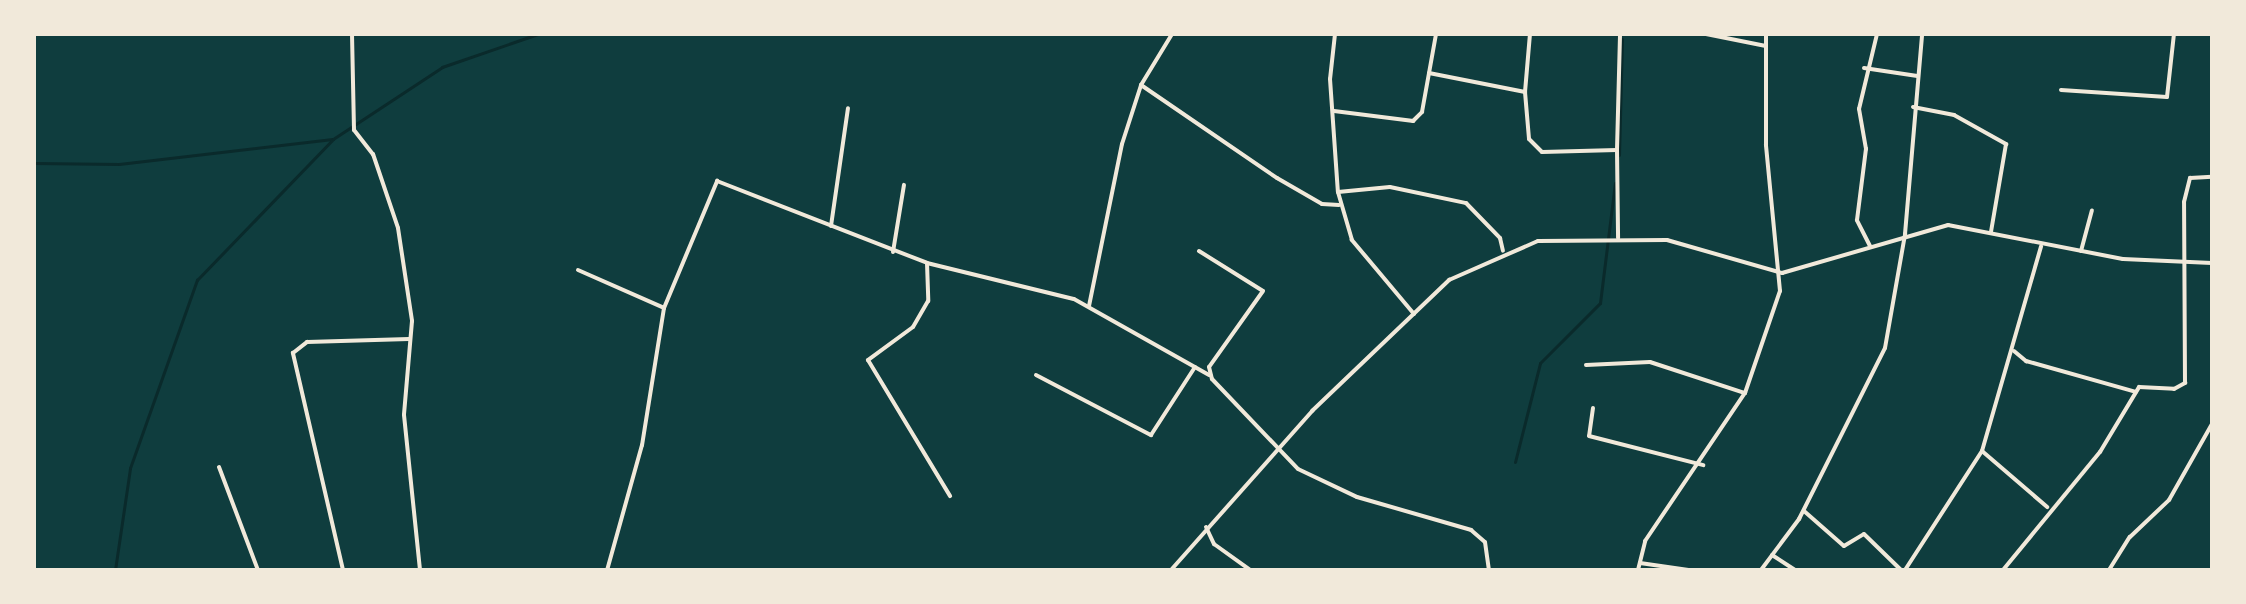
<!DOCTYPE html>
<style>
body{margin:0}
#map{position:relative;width:2246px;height:604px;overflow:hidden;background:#0f3d3e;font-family:Montserrat,sans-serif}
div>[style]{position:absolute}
.stream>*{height:3px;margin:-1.5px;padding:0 1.5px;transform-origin:1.5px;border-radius:1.5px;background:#0a2a2b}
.minor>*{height:4px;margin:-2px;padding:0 2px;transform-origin:2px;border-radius:2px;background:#f1e9da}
span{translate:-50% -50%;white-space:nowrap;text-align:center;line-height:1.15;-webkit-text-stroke:6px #f1e9da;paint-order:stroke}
.frame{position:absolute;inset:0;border:36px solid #f1e9da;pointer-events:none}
</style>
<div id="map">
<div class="stream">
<i style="left:1619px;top:155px;width:116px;rotate:-88.5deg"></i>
<i style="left:34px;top:163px;width:85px;rotate:0.7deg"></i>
<i style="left:119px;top:164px;width:215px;rotate:-6.7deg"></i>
<i style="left:1515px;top:462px;width:102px;rotate:-75.8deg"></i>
<i style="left:1540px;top:363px;width:85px;rotate:-45deg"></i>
<i style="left:1600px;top:303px;width:121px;rotate:-82.9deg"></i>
<i style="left:115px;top:570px;width:103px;rotate:-81.6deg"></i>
<i style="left:130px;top:468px;width:200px;rotate:-70.4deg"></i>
<i style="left:197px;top:280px;width:196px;rotate:-46deg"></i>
<i style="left:333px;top:139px;width:131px;rotate:-33.4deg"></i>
<i style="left:442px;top:67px;width:102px;rotate:-19deg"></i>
</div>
<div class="minor">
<i style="left:352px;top:34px;width:96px;rotate:88.8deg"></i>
<i style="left:354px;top:130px;width:31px;rotate:52deg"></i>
<i style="left:373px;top:154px;width:78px;rotate:71.3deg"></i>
<i style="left:398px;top:228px;width:94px;rotate:81.4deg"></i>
<i style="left:412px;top:321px;width:94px;rotate:94.9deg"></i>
<i style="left:404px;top:415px;width:156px;rotate:84.1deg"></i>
<i style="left:1335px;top:34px;width:45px;rotate:96.3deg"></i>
<i style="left:1330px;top:79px;width:113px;rotate:86deg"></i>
<i style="left:1706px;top:34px;width:61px;rotate:11.3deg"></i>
<i style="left:1864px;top:68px;width:54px;rotate:8.6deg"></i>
<i style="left:1429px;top:73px;width:98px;rotate:11.2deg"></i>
<i style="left:1525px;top:92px;width:47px;rotate:85.1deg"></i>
<i style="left:1529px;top:139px;width:18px;rotate:45deg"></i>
<i style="left:1542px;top:152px;width:75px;rotate:-1.5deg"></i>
<i style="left:1617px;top:150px;width:88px;rotate:89.3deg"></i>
<i style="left:1141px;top:85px;width:165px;rotate:34.4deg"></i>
<i style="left:1277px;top:178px;width:52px;rotate:30deg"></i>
<i style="left:1322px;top:204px;width:17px;rotate:3deg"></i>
<i style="left:2061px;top:90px;width:106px;rotate:3.8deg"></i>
<i style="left:2167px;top:97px;width:63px;rotate:-83.7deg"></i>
<i style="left:1525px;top:92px;width:58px;rotate:-85.1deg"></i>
<i style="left:1913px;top:107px;width:42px;rotate:11deg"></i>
<i style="left:1954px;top:115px;width:60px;rotate:29.1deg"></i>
<i style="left:2006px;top:144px;width:89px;rotate:99.7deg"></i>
<i style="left:1334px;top:111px;width:80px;rotate:7.2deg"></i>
<i style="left:1413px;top:121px;width:13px;rotate:-45deg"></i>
<i style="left:1422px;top:112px;width:79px;rotate:-79.8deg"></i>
<i style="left:1617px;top:150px;width:116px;rotate:-88.5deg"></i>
<i style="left:831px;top:226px;width:119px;rotate:-81.8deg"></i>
<i style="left:1870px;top:246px;width:29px;rotate:-117deg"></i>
<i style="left:1857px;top:220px;width:72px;rotate:-82.8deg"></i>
<i style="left:1866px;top:149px;width:41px;rotate:-99.9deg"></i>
<i style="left:1859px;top:109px;width:77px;rotate:-76.5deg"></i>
<i style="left:1199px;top:251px;width:75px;rotate:32deg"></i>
<i style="left:1263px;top:291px;width:93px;rotate:125.4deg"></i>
<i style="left:1209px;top:367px;width:12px;rotate:76deg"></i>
<i style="left:1212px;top:379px;width:124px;rotate:46.3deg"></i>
<i style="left:1298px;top:469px;width:65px;rotate:25.4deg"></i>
<i style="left:1357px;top:497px;width:119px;rotate:16.1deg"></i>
<i style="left:1471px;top:530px;width:18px;rotate:41deg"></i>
<i style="left:1485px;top:542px;width:28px;rotate:82deg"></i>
<i style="left:2081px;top:251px;width:42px;rotate:-75deg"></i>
<i style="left:893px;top:252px;width:68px;rotate:-80.7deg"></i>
<i style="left:927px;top:263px;width:38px;rotate:88deg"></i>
<i style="left:928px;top:301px;width:30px;rotate:120deg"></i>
<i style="left:913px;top:327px;width:56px;rotate:143.7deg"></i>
<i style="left:868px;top:360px;width:159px;rotate:58.9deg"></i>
<i style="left:578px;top:270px;width:94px;rotate:23.8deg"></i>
<i style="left:664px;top:308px;width:139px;rotate:99.1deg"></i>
<i style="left:642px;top:445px;width:130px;rotate:105.6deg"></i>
<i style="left:1089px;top:306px;width:165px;rotate:-78.5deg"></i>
<i style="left:1122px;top:144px;width:62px;rotate:-72.1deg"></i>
<i style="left:1141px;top:85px;width:60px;rotate:-58.7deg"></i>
<i style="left:664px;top:308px;width:138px;rotate:-67.3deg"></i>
<i style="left:717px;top:181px;width:225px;rotate:21.3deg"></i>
<i style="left:927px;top:263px;width:151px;rotate:13.8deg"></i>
<i style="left:1074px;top:299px;width:155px;rotate:29.4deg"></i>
<i style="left:1414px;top:314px;width:97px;rotate:-130deg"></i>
<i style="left:1352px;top:240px;width:50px;rotate:-106.3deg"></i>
<i style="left:1338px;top:192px;width:52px;rotate:-5.5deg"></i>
<i style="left:1390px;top:187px;width:78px;rotate:11.9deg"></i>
<i style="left:1466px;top:203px;width:49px;rotate:45.8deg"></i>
<i style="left:1500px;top:238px;width:13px;rotate:77deg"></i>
<i style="left:2014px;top:351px;width:16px;rotate:40deg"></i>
<i style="left:2026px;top:361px;width:114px;rotate:15.7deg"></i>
<i style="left:1586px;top:365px;width:64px;rotate:-2.7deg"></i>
<i style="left:1650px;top:362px;width:100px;rotate:18.1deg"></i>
<i style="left:1036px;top:375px;width:130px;rotate:27.6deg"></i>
<i style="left:1151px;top:435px;width:81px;rotate:-57.1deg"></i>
<i style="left:1593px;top:408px;width:28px;rotate:98deg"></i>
<i style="left:1589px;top:436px;width:118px;rotate:14.3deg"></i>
<i style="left:1982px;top:451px;width:86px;rotate:40.7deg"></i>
<i style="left:219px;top:467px;width:110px;rotate:69.3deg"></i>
<i style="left:1804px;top:511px;width:53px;rotate:41.2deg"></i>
<i style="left:1844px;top:546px;width:23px;rotate:-31deg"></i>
<i style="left:1864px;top:534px;width:52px;rotate:44.2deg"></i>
<i style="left:1206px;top:527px;width:19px;rotate:65deg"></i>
<i style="left:1214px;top:544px;width:44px;rotate:35.8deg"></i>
<i style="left:1772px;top:555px;width:27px;rotate:33deg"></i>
<i style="left:1640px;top:563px;width:49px;rotate:8.3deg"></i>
<i style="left:343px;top:570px;width:223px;rotate:-103deg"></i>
<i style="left:293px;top:353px;width:18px;rotate:-38deg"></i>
<i style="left:307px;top:342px;width:102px;rotate:-1.7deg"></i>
<i style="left:1171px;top:570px;width:213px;rotate:-48.4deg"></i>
<i style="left:1312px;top:411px;width:190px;rotate:-43.7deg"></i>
<i style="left:1449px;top:280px;width:97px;rotate:-23.7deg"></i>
<i style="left:1538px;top:241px;width:129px;rotate:-0.4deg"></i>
<i style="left:1667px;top:240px;width:120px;rotate:16deg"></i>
<i style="left:1782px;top:273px;width:173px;rotate:-16.1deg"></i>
<i style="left:1948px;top:225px;width:178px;rotate:11deg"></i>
<i style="left:2123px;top:259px;width:89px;rotate:2.6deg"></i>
<i style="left:1638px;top:570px;width:30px;rotate:-76deg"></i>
<i style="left:1645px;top:541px;width:179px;rotate:-56deg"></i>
<i style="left:1745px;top:393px;width:108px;rotate:-71.1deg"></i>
<i style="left:1780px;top:291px;width:147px;rotate:-95.5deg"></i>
<i style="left:1766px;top:145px;width:111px;rotate:-90deg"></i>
<i style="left:1761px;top:570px;width:64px;rotate:-53.3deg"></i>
<i style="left:1799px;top:519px;width:191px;rotate:-63.3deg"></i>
<i style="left:1885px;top:348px;width:116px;rotate:-80deg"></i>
<i style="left:1905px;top:234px;width:201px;rotate:-85.1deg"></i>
<i style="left:1905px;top:570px;width:142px;rotate:-57.1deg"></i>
<i style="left:1982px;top:451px;width:213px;rotate:-73.9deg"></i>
<i style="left:2003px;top:570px;width:153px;rotate:-50.6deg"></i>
<i style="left:2100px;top:452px;width:76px;rotate:-59deg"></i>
<i style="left:2139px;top:387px;width:35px;rotate:3deg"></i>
<i style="left:2174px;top:389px;width:13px;rotate:-29deg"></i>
<i style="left:2185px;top:383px;width:181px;rotate:-90.3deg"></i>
<i style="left:2184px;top:202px;width:25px;rotate:-76deg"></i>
<i style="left:2190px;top:178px;width:22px;rotate:-3deg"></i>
<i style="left:2109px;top:570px;width:39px;rotate:-58deg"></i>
<i style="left:2130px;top:537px;width:54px;rotate:-43.5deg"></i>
<i style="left:2169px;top:500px;width:87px;rotate:-60.5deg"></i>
</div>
<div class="frame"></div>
</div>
